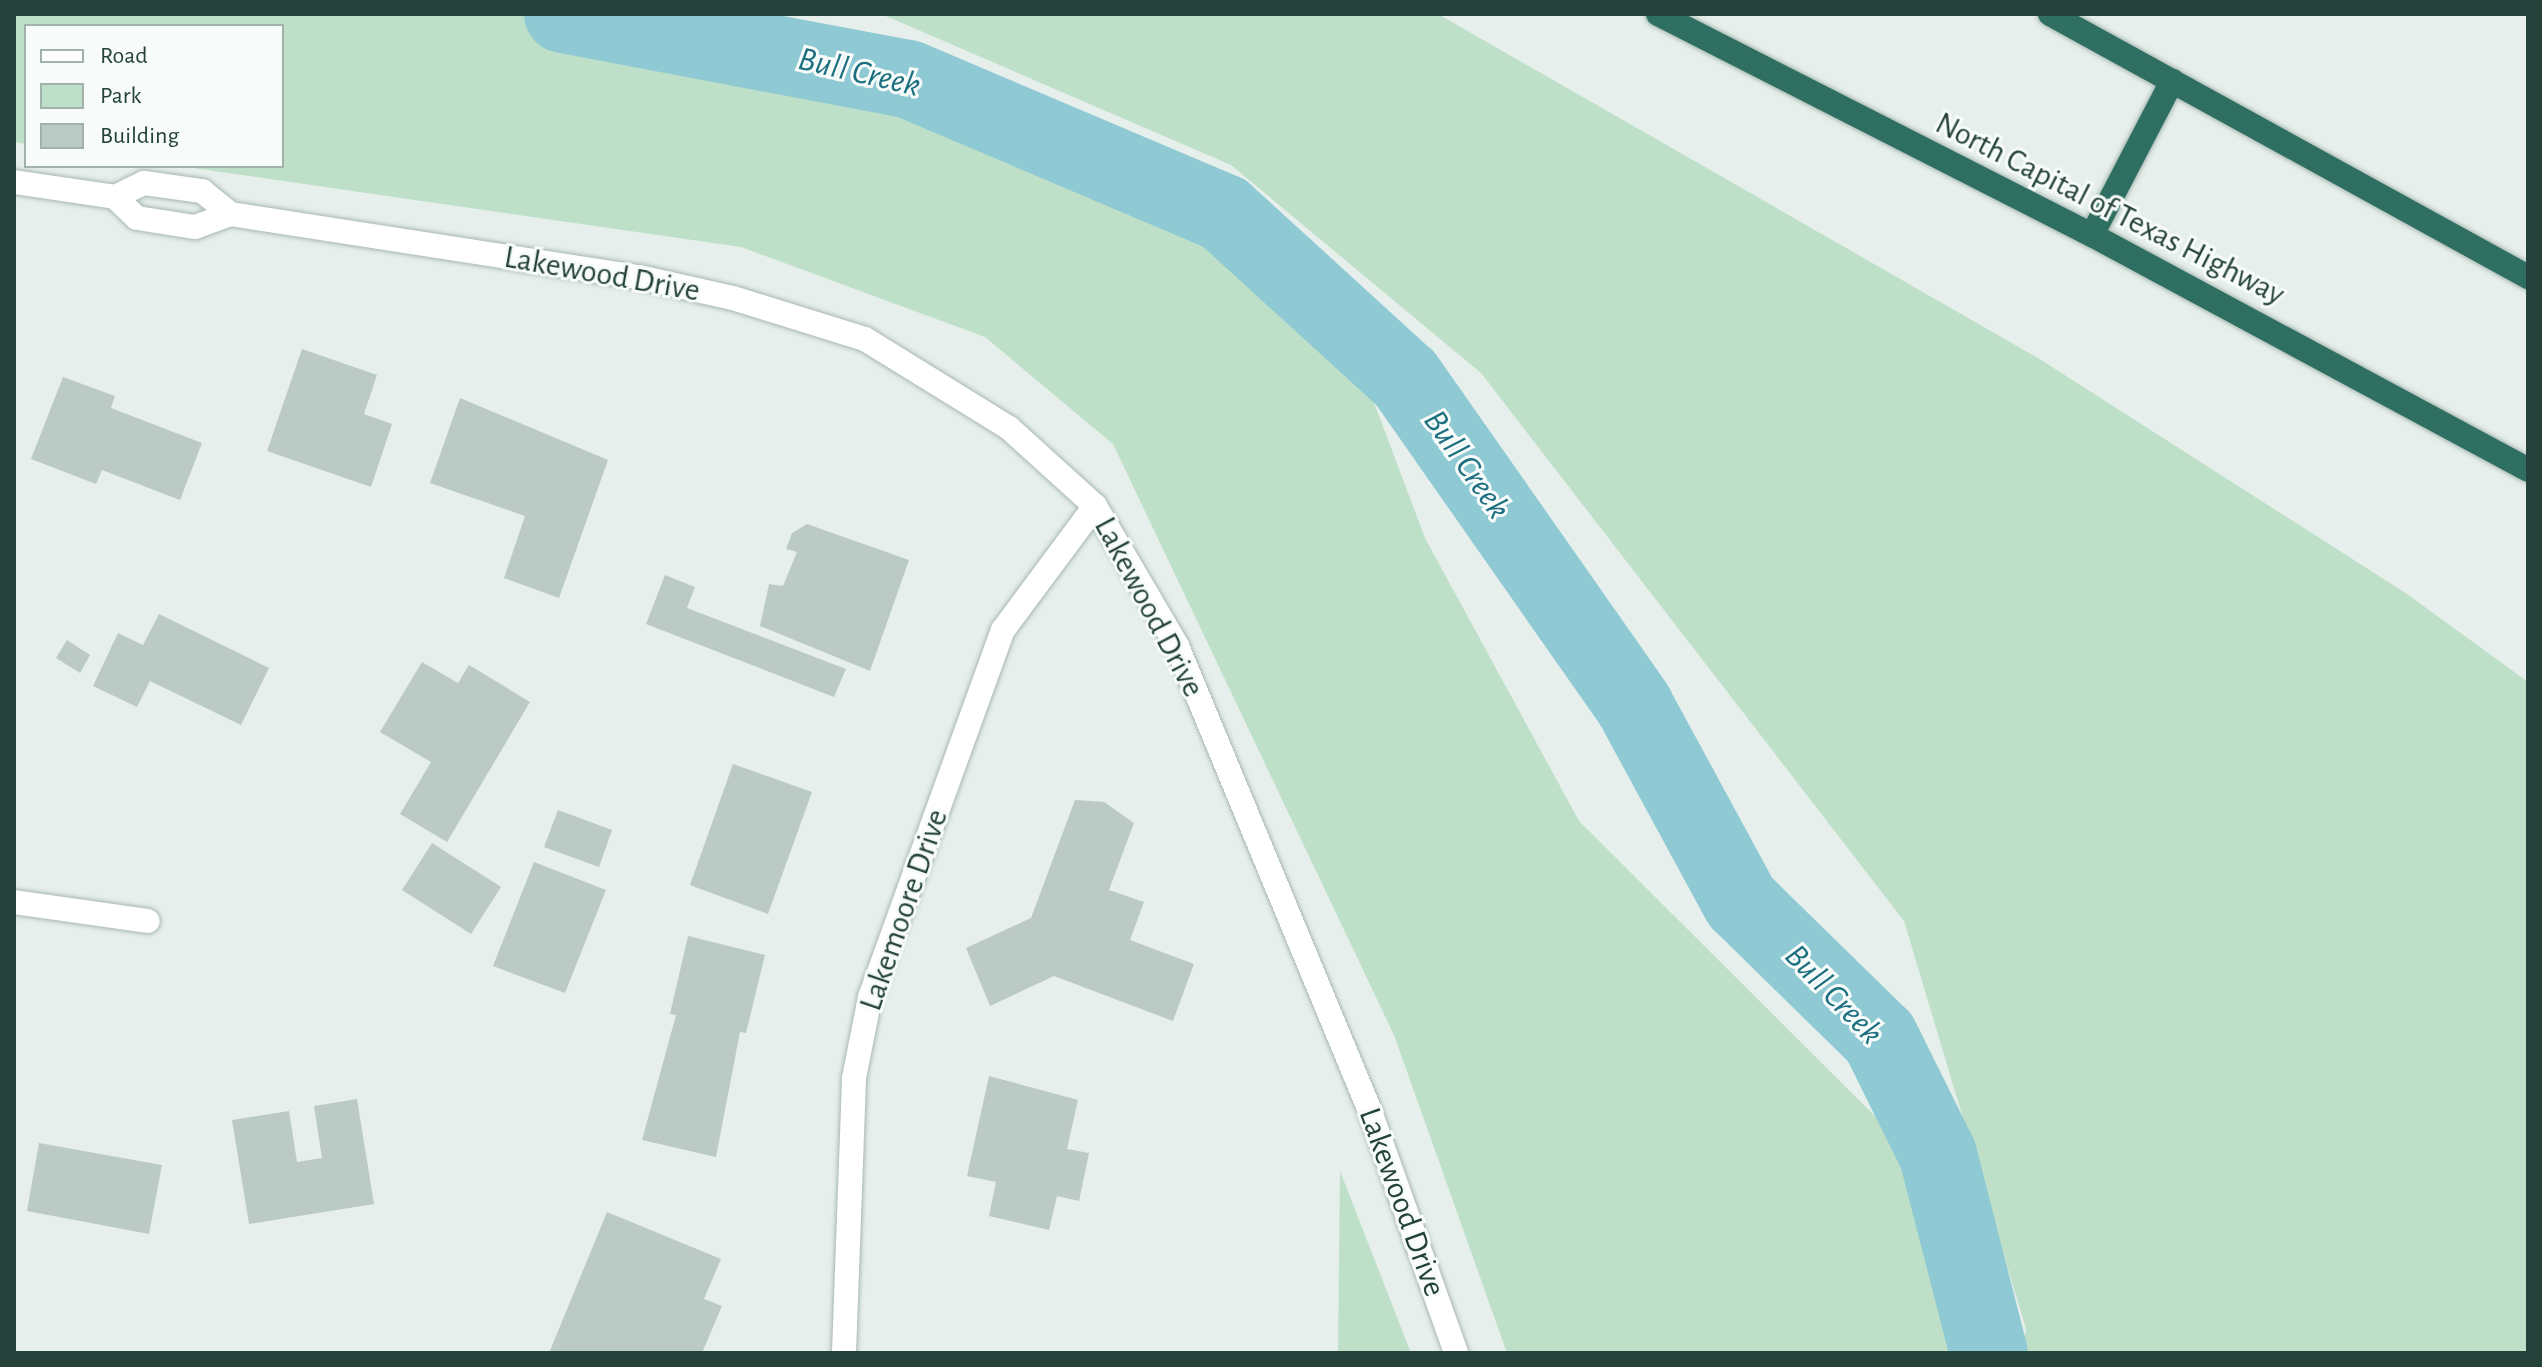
<!DOCTYPE html>
<style>
body{margin:0}
#map{position:relative;width:2542px;height:1367px;overflow:hidden;background:#e6efeb;font-family:"Alegreya Sans",sans-serif}
div>[style]{position:absolute}
.green>*{inset:0;background:#bfe0c8}
.river>*{height:78px;margin:-39px;padding:0 39px;transform-origin:39px;border-radius:39px;background:#8ec9d4}
.building>*{inset:0;background:#bbcac4}
.roads{filter:drop-shadow(0 0 2px #a8b8b2) drop-shadow(0 0 2px #a8b8b2)}
.street>*{height:24px;margin:-12px;padding:0 12px;transform-origin:12px;border-radius:12px;background:#fff}
.secondary>*{height:24px;margin:-12px;padding:0 12px;transform-origin:12px;border-radius:12px;background:#fff}
.highway>*{height:24px;margin:-12px;padding:0 12px;transform-origin:12px;border-radius:12px;background:#2f6f62}
span{translate:-50% -50%;white-space:nowrap;text-align:center;line-height:1.15;-webkit-text-stroke:6px #f7fbf9;paint-order:stroke}
.street-label{font-size:32px;color:#24423a}
.water-label{font-size:34px;color:#1c6f80;font-style:italic}
.frame{position:absolute;inset:0;border:16px solid #24423a;pointer-events:none}
.legend{position:absolute;left:24px;top:24px;width:260px;height:144px;box-sizing:border-box;background:#f7fbf9;border:2px solid #a3b1ad;margin:0;padding:10px 14px;list-style:none;font-size:24px;color:#24423a}
.legend li{display:flex;align-items:center;gap:16px;height:40px}
.legend b{width:40px;border:2px solid #a3b1ad}
</style>
<div id="map">
<div class="green">
<i style="clip-path:polygon(14px 14px,706px 14px,723px 75px,918px 95px,1182px 219px,1355px 352px,1425px 538px,1579px 821px,1909px 1150px,1975px 1353px,1507px 1353px,1394px 1035px,1113px 444px,985px 337px,741px 247px,179px 166px,282px 166px,282px 26px,26px 26px,26px 144px,14px 142px)"></i>
<i style="clip-path:polygon(881px 14px,1438px 14px,2038px 358px,2407px 594px,2528px 682px,2528px 1353px,2022px 1353px,2026px 1329px,1904px 921px,1481px 373px,1231px 165px)"></i>
<i style="clip-path:polygon(1340px 1171px,1411px 1353px,1338px 1353px)"></i>
</div>
<div class="river">
<i style="left:563px;top:14px;width:351px;rotate:10.7deg"></i>
<i style="left:908px;top:79px;width:343px;rotate:23deg"></i>
<i style="left:1224px;top:213px;width:245px;rotate:42.4deg"></i>
<i style="left:1405px;top:378px;width:401px;rotate:55deg"></i>
<i style="left:1635px;top:707px;width:222px;rotate:61.5deg"></i>
<i style="left:1741px;top:902px;width:194px;rotate:44.4deg"></i>
<i style="left:1880px;top:1038px;width:131px;rotate:63.6deg"></i>
<i style="left:1938px;top:1155px;width:204px;rotate:75.6deg"></i>
</div>
<div class="building">
<i style="clip-path:polygon(302px 349px,377px 375px,364px 414px,392px 424px,371px 487px,267px 451px)"></i>
<i style="clip-path:polygon(63px 377px,115px 396px,111px 408px,202px 443px,180px 500px,102px 470px,96px 484px,31px 459px)"></i>
<i style="clip-path:polygon(460px 398px,608px 460px,559px 598px,504px 578px,525px 516px,430px 483px)"></i>
<i style="clip-path:polygon(807px 524px,909px 560px,870px 671px,760px 626px,769px 584px,783px 586px,797px 552px,786px 549px,792px 533px)"></i>
<i style="clip-path:polygon(665px 575px,695px 587px,687px 608px,846px 669px,834px 697px,646px 624px)"></i>
<i style="clip-path:polygon(159px 614px,269px 668px,241px 725px,150px 681px,137px 707px,93px 686px,118px 633px,143px 645px)"></i>
<i style="clip-path:polygon(67px 640px,90px 655px,80px 673px,56px 658px)"></i>
<i style="clip-path:polygon(422px 662px,458px 683px,469px 665px,530px 702px,447px 842px,400px 814px,431px 762px,380px 732px)"></i>
<i style="clip-path:polygon(733px 764px,812px 792px,768px 914px,690px 885px)"></i>
<i style="clip-path:polygon(1075px 800px,1104px 802px,1134px 823px,1109px 890px,1144px 902px,1130px 940px,1194px 964px,1173px 1021px,1054px 976px,990px 1006px,966px 948px,1031px 918px)"></i>
<i style="clip-path:polygon(558px 810px,612px 830px,599px 867px,544px 847px)"></i>
<i style="clip-path:polygon(432px 843px,501px 887px,471px 934px,402px 890px)"></i>
<i style="clip-path:polygon(534px 862px,606px 890px,565px 993px,493px 966px)"></i>
<i style="clip-path:polygon(688px 936px,765px 955px,746px 1033px,740px 1032px,716px 1157px,642px 1140px,676px 1015px,670px 1014px)"></i>
<i style="clip-path:polygon(989px 1076px,1078px 1100px,1067px 1149px,1089px 1153px,1079px 1201px,1057px 1196px,1049px 1230px,989px 1216px,996px 1182px,967px 1176px)"></i>
<i style="clip-path:polygon(357px 1099px,374px 1204px,249px 1224px,232px 1120px,289px 1111px,297px 1162px,322px 1158px,314px 1106px)"></i>
<i style="clip-path:polygon(39px 1143px,162px 1165px,149px 1234px,27px 1211px)"></i>
<i style="clip-path:polygon(607px 1212px,721px 1259px,704px 1299px,722px 1306px,702px 1353px,549px 1353px)"></i>
</div>
<div class="roads">
<div class="street">
<i style="left:14px;top:902px;width:135px;rotate:8.1deg"></i>
<i style="left:844px;top:1353px;width:275px;rotate:-87.9deg"></i>
<i style="left:854px;top:1078px;width:83px;rotate:-78.8deg"></i>
<i style="left:870px;top:997px;width:390px;rotate:-70.1deg"></i>
<i style="left:1003px;top:630px;width:154px;rotate:-53.4deg"></i>
</div>
<div class="secondary">
<i style="left:14px;top:182px;width:102px;rotate:8.4deg"></i>
<i style="left:115px;top:197px;width:32px;rotate:-26deg"></i>
<i style="left:144px;top:183px;width:59px;rotate:7.9deg"></i>
<i style="left:202px;top:191px;width:36px;rotate:39deg"></i>
<i style="left:115px;top:197px;width:30px;rotate:44deg"></i>
<i style="left:137px;top:218px;width:59px;rotate:8.8deg"></i>
<i style="left:195px;top:227px;width:37px;rotate:-20deg"></i>
<i style="left:230px;top:214px;width:414px;rotate:8.8deg"></i>
<i style="left:639px;top:277px;width:96px;rotate:12.6deg"></i>
<i style="left:733px;top:298px;width:138px;rotate:17.3deg"></i>
<i style="left:865px;top:339px;width:169px;rotate:31.7deg"></i>
<i style="left:1009px;top:428px;width:116px;rotate:42.2deg"></i>
<i style="left:1095px;top:506px;width:162px;rotate:59.6deg"></i>
<i style="left:1177px;top:646px;width:503px;rotate:67.46deg"></i>
<i style="left:1370px;top:1111px;width:257px;rotate:70.4deg"></i>
</div>
<div class="highway">
<i style="left:1658px;top:14px;width:487px;rotate:27deg"></i>
<i style="left:2092px;top:235px;width:495px;rotate:28.3deg"></i>
<i style="left:2050px;top:14px;width:546px;rotate:28.82deg"></i>
<i style="left:2092px;top:235px;width:174px;rotate:-62.5deg"></i>
</div>
</div>
<div class="street-label">
<span style="left:2110px;top:209px;rotate:27deg">North Capital of Texas Highway</span>
<span style="left:602px;top:274px;rotate:10deg">Lakewood Drive</span>
<span style="left:1149px;top:607px;rotate:62deg">Lakewood Drive</span>
<span style="left:904px;top:910px;rotate:-71deg">Lakemoore Drive</span>
<span style="left:1402px;top:1202px;rotate:70deg">Lakewood Drive</span>
</div>
<div class="water-label">
<span style="left:859px;top:73px;rotate:13deg">Bull Creek</span>
<span style="left:1466px;top:465px;rotate:55deg">Bull Creek</span>
<span style="left:1833px;top:995px;rotate:46deg">Bull Creek</span>
</div>
<div class="frame"></div>
<ul class="legend">
<li><b style="height:10px;background:#fff"></b>Road</li>
<li><b style="height:22px;background:#bfe0c8"></b>Park</li>
<li><b style="height:22px;background:#bbcac4"></b>Building</li>
</ul>
</div>
